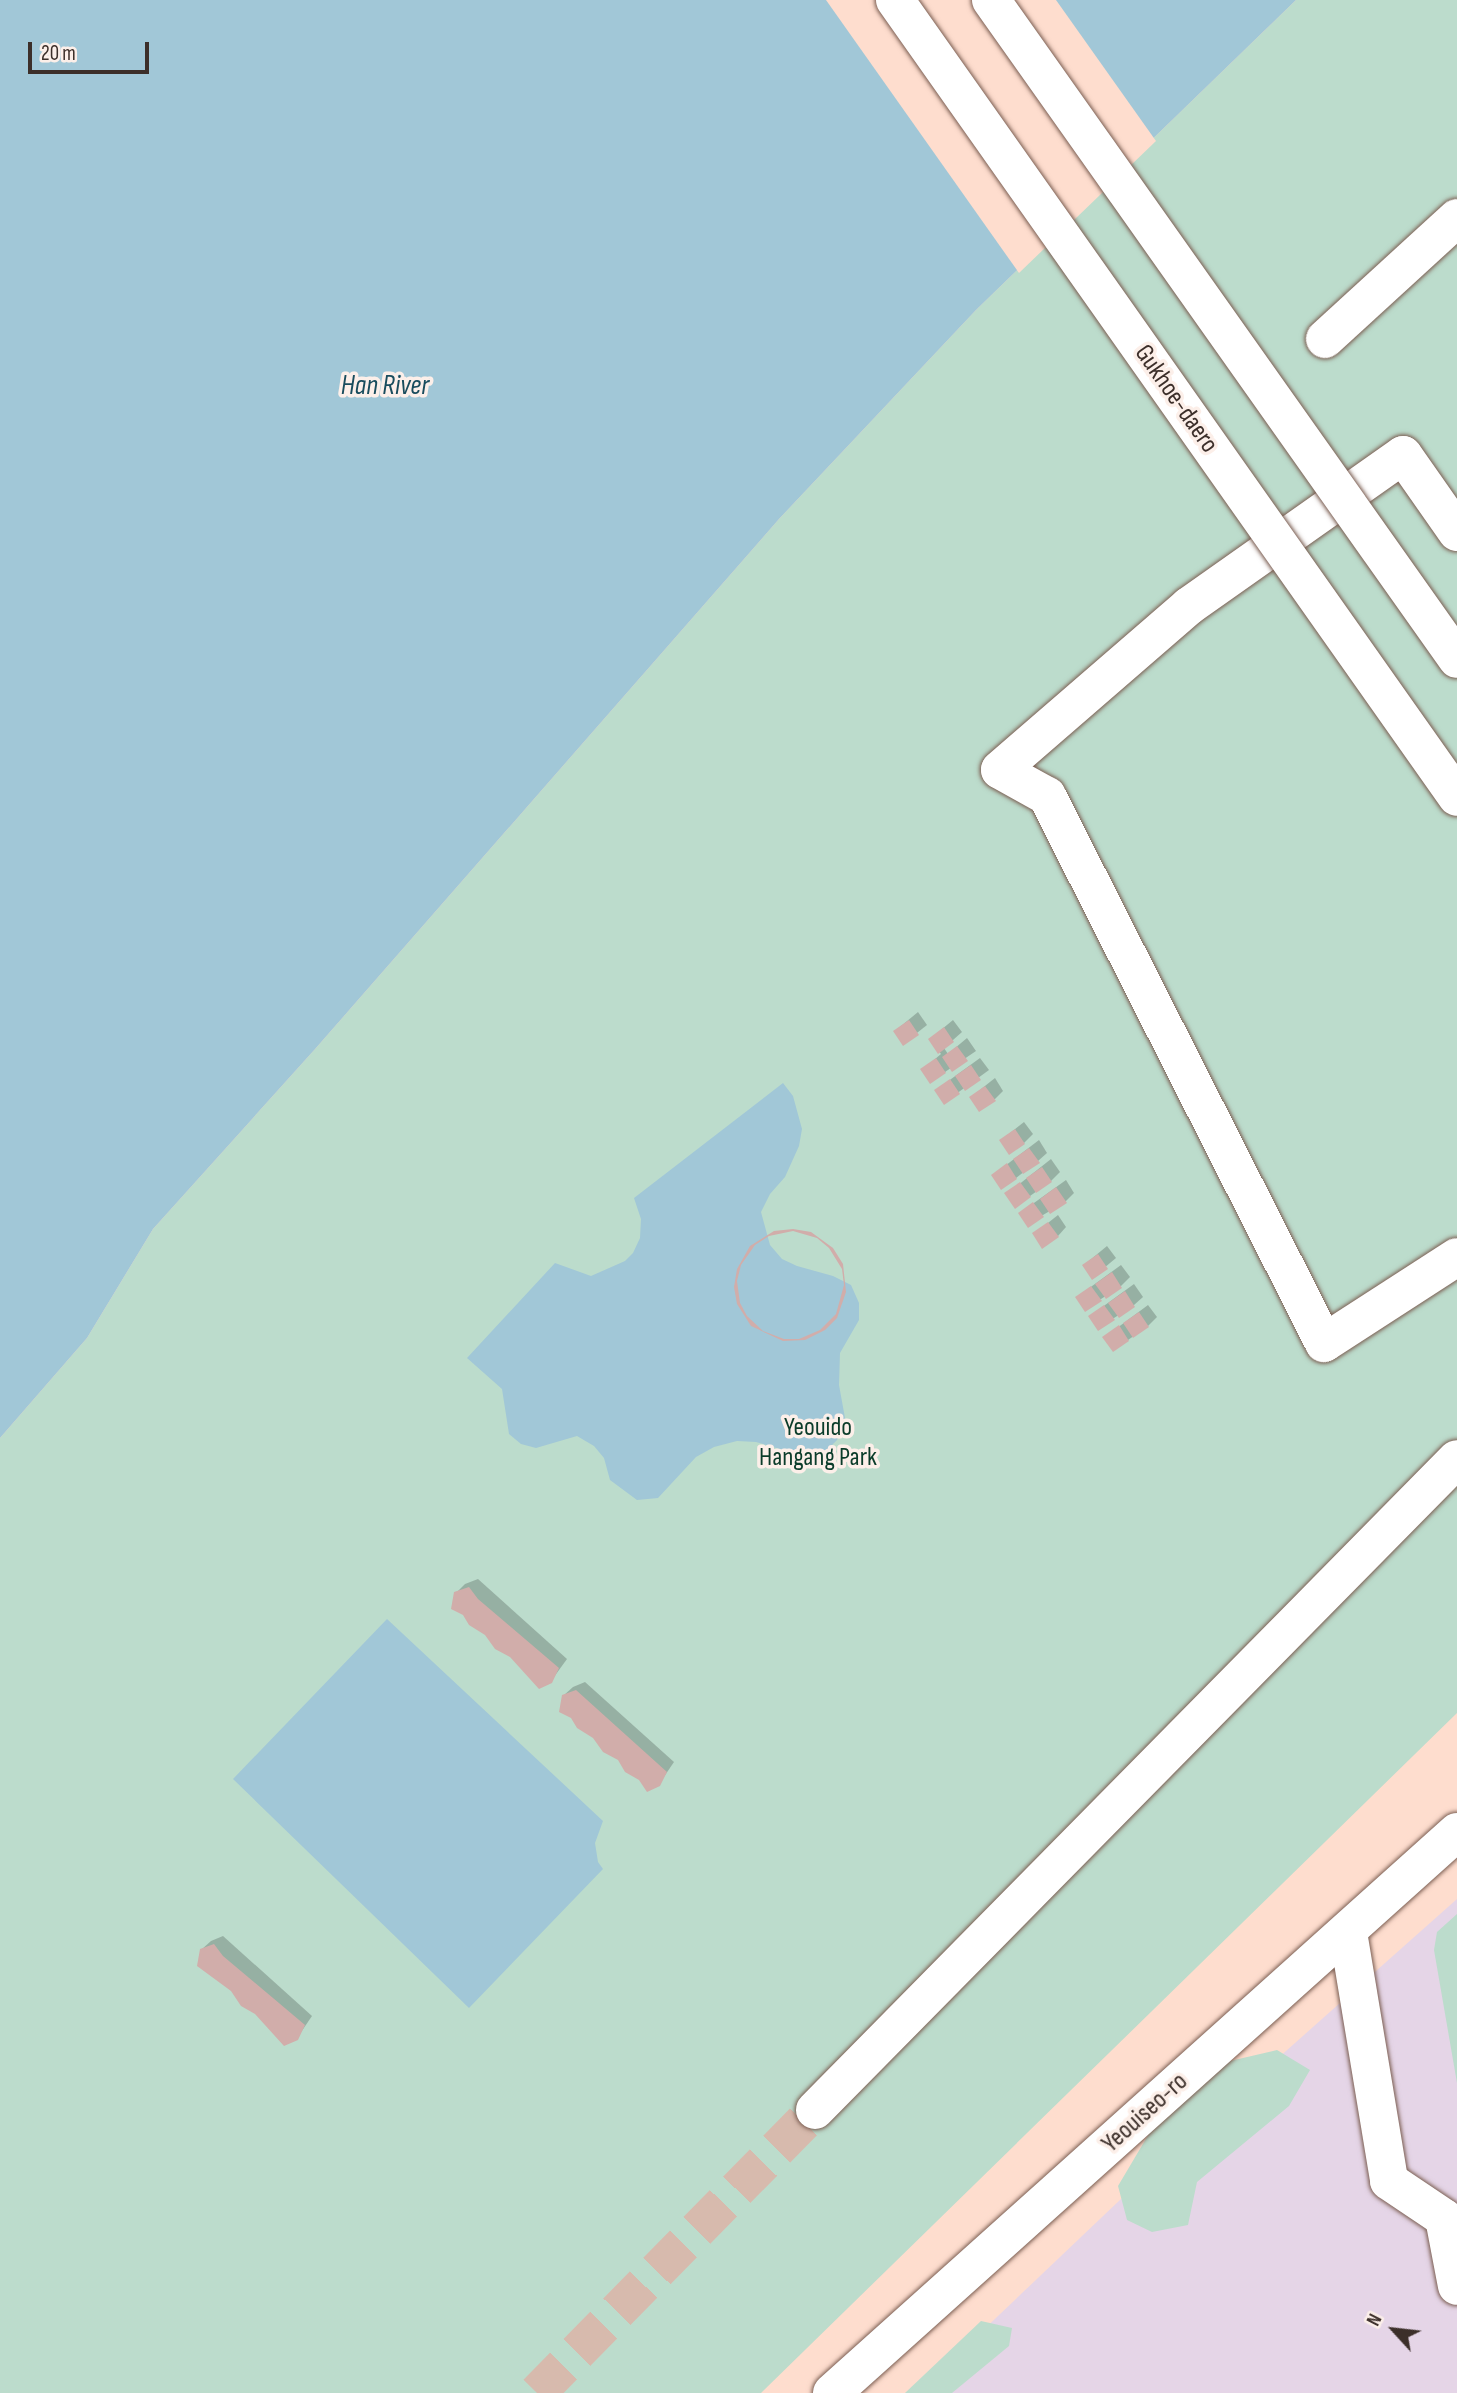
<!DOCTYPE html>
<style>
body{margin:0}
#map{position:relative;width:1457px;height:2393px;overflow:hidden;background:#feddce;font-family:"Sofia Sans Condensed",sans-serif}
div>[style]{position:absolute}
.commercial>*{inset:0;background:#e5d5e7}
.green>*{inset:0;background:#bcdccc}
.water>*{inset:0;background:#a1c7d7}
.pier>*{inset:0;background:#feddce}
.shadow>*{inset:0;background:#0003}
.building>*{inset:0;background:#d1adaa}
.major-tunnel>*{height:38px;margin-top:-19px;transform-origin:0;background:repeating-linear-gradient(90deg,#d7baad 0 38px,transparent 0 57px)}
.roads{filter:drop-shadow(0 0 2px #7b5e52) drop-shadow(0 0 2px #7b5e52)}
.minor>*{height:38px;margin:-19px;padding:0 19px;transform-origin:19px;border-radius:19px;background:#fff}
.major>*{height:38px;margin:-19px;padding:0 19px;transform-origin:19px;border-radius:19px;background:#fff}
.bridges{filter:drop-shadow(0 0 2px #7b5e52) drop-shadow(0 0 2px #7b5e52)}
.major-bridge>*{height:38px;margin:-19px;padding:0 19px;transform-origin:19px;border-radius:19px;background:#fff}
span{translate:-50% -50%;white-space:nowrap;text-align:center;line-height:1.15;-webkit-text-stroke:7px #fcefe9;paint-order:stroke}
.street-label{font-size:26px;color:#3c2f2a}
.park-label{font-size:26px;color:#0b3c2a}
.water-label{font-size:28px;color:#194c5d;font-style:italic}
.north{position:absolute;left:1359px;top:2295px;width:70px;height:70px;-webkit-text-stroke:5px #fcefe9;paint-order:stroke;rotate:297deg;font-size:19px;font-weight:700;line-height:28px;text-align:center;color:#3c2f2a}
.north::after{content:'';display:block;margin:auto;width:24px;height:32px;background:#3c2f2a;clip-path:polygon(50% 0,100% 100%,50% 72%,0 100%)}
.scale{position:absolute;left:28px;top:42px;width:121px;height:32px;box-sizing:border-box;border:4px solid #3c2f2a;border-top:0;padding-left:9px;font-size:21px;line-height:24px;white-space:nowrap;color:#3c2f2a;-webkit-text-stroke:5px #fcefe9;paint-order:stroke}
</style>
<div id="map">
<div class="commercial">
<i style="clip-path:polygon(1457px 1899px,1457px 2393px,917px 2393px,1142px 2179px)"></i>
</div>
<div class="green">
<i style="clip-path:polygon(1296px 0,1457px 0,1457px 1713px,761px 2393px,0 2393px,0 1438px,87px 1338px,153px 1229px,316px 1048px,779px 519px,976px 310px)"></i>
<i style="clip-path:polygon(1457px 1914px,1457px 2083px,1434px 1950px,1437px 1932px)"></i>
<i style="clip-path:polygon(1277px 2050px,1310px 2070px,1289px 2106px,1197px 2182px,1188px 2225px,1152px 2232px,1127px 2220px,1118px 2186px,1150px 2132px,1230px 2061px)"></i>
<i style="clip-path:polygon(981px 2321px,1012px 2328px,1009px 2346px,952px 2393px,905px 2393px)"></i>
</div>
<div class="water">
<i style="clip-path:polygon(0 0,1296px 0,976px 310px,779px 519px,316px 1048px,153px 1229px,87px 1338px,0 1438px)"></i>
<i style="clip-path:polygon(783px 1083px,793px 1096px,802px 1129px,799px 1146px,785px 1177px,770px 1194px,761px 1212px,770px 1245px,782px 1259px,797px 1266px,833px 1276px,851px 1285px,859px 1303px,859px 1320px,840px 1353px,839px 1385px,845px 1418px,837px 1440px,825px 1452px,810px 1458px,756px 1442px,737px 1441px,714px 1447px,696px 1457px,658px 1498px,637px 1500px,610px 1480px,604px 1458px,594px 1446px,577px 1436px,536px 1448px,521px 1444px,509px 1434px,502px 1389px,467px 1358px,555px 1263px,591px 1276px,625px 1261px,633px 1253px,640px 1238px,641px 1219px,634px 1198px)"></i>
<i style="clip-path:polygon(387px 1619px,603px 1821px,595px 1843px,598px 1862px,603px 1869px,469px 2008px,233px 1779px)"></i>
</div>
<div class="pier">
<i style="clip-path:polygon(826px 0,1056px 0,1156px 141px,1019px 273px)"></i>
</div>
<div class="shadow">
<i style="clip-path:polygon(918px 1012px,927px 1025px,903px 1044px,895px 1031px)"></i>
<i style="clip-path:polygon(953px 1020px,962px 1032px,944px 1048px,948px 1054px,967px 1038px,976px 1051px,945px 1072px,922px 1070px,941px 1054px,930px 1039px)"></i>
<i style="clip-path:polygon(980px 1058px,989px 1070px,945px 1102px,936px 1090px)"></i>
<i style="clip-path:polygon(995px 1078px,1003px 1091px,995px 1099px,971px 1097px)"></i>
<i style="clip-path:polygon(1024px 1122px,1033px 1134px,1024px 1143px,1001px 1140px)"></i>
<i style="clip-path:polygon(1039px 1140px,1047px 1153px,1038px 1161px,1016px 1178px,993px 1175px)"></i>
<i style="clip-path:polygon(1051px 1159px,1060px 1172px,1051px 1181px,1030px 1196px,1007px 1194px)"></i>
<i style="clip-path:polygon(1066px 1180px,1074px 1193px,1065px 1202px,1043px 1215px,1020px 1213px)"></i>
<i style="clip-path:polygon(1058px 1215px,1066px 1227px,1058px 1236px,1034px 1234px)"></i>
<i style="clip-path:polygon(1107px 1246px,1116px 1258px,1092px 1278px,1084px 1265px)"></i>
<i style="clip-path:polygon(1121px 1265px,1130px 1277px,1121px 1286px,1101px 1299px,1077px 1297px)"></i>
<i style="clip-path:polygon(1134px 1284px,1143px 1297px,1134px 1305px,1114px 1318px,1090px 1316px)"></i>
<i style="clip-path:polygon(1148px 1305px,1157px 1317px,1148px 1326px,1128px 1340px,1105px 1337px)"></i>
<i style="clip-path:polygon(478px 1579px,567px 1659px,551px 1681px,456px 1593px,465px 1584px)"></i>
<i style="clip-path:polygon(585px 1682px,674px 1762px,659px 1784px,640px 1779px,563px 1696px,573px 1687px)"></i>
<i style="clip-path:polygon(223px 1936px,312px 2016px,297px 2038px,201px 1950px,211px 1941px)"></i>
</div>
<div class="building">
<i style="clip-path:polygon(909px 1020px,919px 1035px,903px 1046px,893px 1031px)"></i>
<i style="clip-path:polygon(944px 1027px,954px 1042px,938px 1054px,928px 1039px)"></i>
<i style="clip-path:polygon(957px 1046px,968px 1061px,952px 1072px,942px 1057px)"></i>
<i style="clip-path:polygon(936px 1058px,946px 1073px,930px 1084px,920px 1069px)"></i>
<i style="clip-path:polygon(971px 1065px,981px 1080px,965px 1091px,955px 1076px)"></i>
<i style="clip-path:polygon(950px 1079px,960px 1094px,944px 1105px,934px 1090px)"></i>
<i style="clip-path:polygon(985px 1086px,996px 1101px,979px 1112px,969px 1097px)"></i>
<i style="clip-path:polygon(1015px 1129px,1025px 1144px,1009px 1155px,999px 1140px)"></i>
<i style="clip-path:polygon(1029px 1148px,1040px 1163px,1023px 1174px,1013px 1159px)"></i>
<i style="clip-path:polygon(1007px 1163px,1017px 1179px,1001px 1190px,991px 1175px)"></i>
<i style="clip-path:polygon(1042px 1167px,1052px 1182px,1036px 1193px,1026px 1178px)"></i>
<i style="clip-path:polygon(1020px 1182px,1031px 1197px,1015px 1209px,1004px 1193px)"></i>
<i style="clip-path:polygon(1056px 1187px,1067px 1203px,1050px 1214px,1040px 1199px)"></i>
<i style="clip-path:polygon(1033px 1202px,1044px 1217px,1028px 1228px,1018px 1213px)"></i>
<i style="clip-path:polygon(1048px 1222px,1059px 1237px,1042px 1249px,1032px 1233px)"></i>
<i style="clip-path:polygon(evenodd,793px 1229px,811px 1232px,833px 1248px,843px 1264px,846px 1292px,837px 1318px,825px 1330px,805px 1340px,783px 1341px,751px 1326px,737px 1304px,734px 1287px,737px 1269px,750px 1246px,774px 1231px,793px 1229px,793px 1231px,817px 1238px,829px 1248px,842px 1269px,844px 1285px,836px 1314px,820px 1330px,799px 1339px,784px 1339px,763px 1331px,747px 1316px,740px 1303px,737px 1281px,741px 1265px,755px 1245px,769px 1236px,793px 1231px)"></i>
<i style="clip-path:polygon(1098px 1254px,1108px 1269px,1092px 1280px,1082px 1265px)"></i>
<i style="clip-path:polygon(1112px 1272px,1122px 1288px,1106px 1299px,1095px 1284px)"></i>
<i style="clip-path:polygon(1091px 1286px,1102px 1301px,1085px 1312px,1075px 1297px)"></i>
<i style="clip-path:polygon(1125px 1291px,1135px 1307px,1119px 1318px,1108px 1303px)"></i>
<i style="clip-path:polygon(1104px 1305px,1115px 1320px,1098px 1331px,1088px 1316px)"></i>
<i style="clip-path:polygon(1139px 1312px,1149px 1327px,1133px 1338px,1123px 1323px)"></i>
<i style="clip-path:polygon(1119px 1325px,1129px 1341px,1113px 1352px,1102px 1337px)"></i>
<i style="clip-path:polygon(469px 1587px,478px 1599px,559px 1668px,552px 1683px,539px 1689px,510px 1657px,495px 1649px,485px 1635px,469px 1625px,463px 1615px,451px 1609px,454px 1592px)"></i>
<i style="clip-path:polygon(576px 1690px,667px 1772px,660px 1786px,647px 1792px,639px 1780px,625px 1772px,618px 1760px,603px 1752px,593px 1738px,577px 1728px,571px 1718px,559px 1712px,562px 1695px)"></i>
<i style="clip-path:polygon(214px 1944px,223px 1956px,305px 2025px,298px 2040px,284px 2046px,255px 2014px,241px 2006px,231px 1991px,197px 1966px,200px 1949px)"></i>
</div>
<div class="major-tunnel">
<i style="left:537px;top:2393px;width:397px;rotate:-45.5deg"></i>
</div>
<div class="roads">
<div class="minor">
<i style="left:1325px;top:339px;width:179px;rotate:-42.5deg"></i>
<i style="left:1457px;top:532px;width:94px;rotate:-125deg"></i>
<i style="left:1403px;top:455px;width:262px;rotate:144.8deg"></i>
<i style="left:1189px;top:606px;width:250px;rotate:139.1deg"></i>
<i style="left:1000px;top:770px;width:54px;rotate:29deg"></i>
<i style="left:1047px;top:796px;width:613px;rotate:63.14deg"></i>
<i style="left:1324px;top:1343px;width:158px;rotate:-32.9deg"></i>
<i style="left:1348px;top:1932px;width:252px;rotate:80.6deg"></i>
<i style="left:1389px;top:2181px;width:66px;rotate:33.9deg"></i>
<i style="left:1444px;top:2218px;width:69px;rotate:79.2deg"></i>
</div>
<div class="major">
<i style="left:815px;top:2110px;width:914px;rotate:-45.4deg"></i>
<i style="left:832px;top:2393px;width:840px;rotate:-41.91deg"></i>
</div>
</div>
<div class="bridges">
<div class="major-bridge">
<i style="left:895px;top:0;width:975px;rotate:54.81deg"></i>
<i style="left:991px;top:0;width:807px;rotate:54.73deg"></i>
</div>
</div>
<div class="street-label">
<span style="left:1176px;top:399px;rotate:55deg">Gukhoe-daero</span>
<span style="left:1145px;top:2113px;rotate:-42deg">Yeouiseo-ro</span>
</div>
<div class="park-label">
<span style="left:818px;top:1443px">Yeouido<br>Hangang Park</span>
</div>
<div class="water-label">
<span style="left:385px;top:386px">Han River</span>
</div>
<div class="north">N</div>
<div class="scale">20 m</div>
</div>
